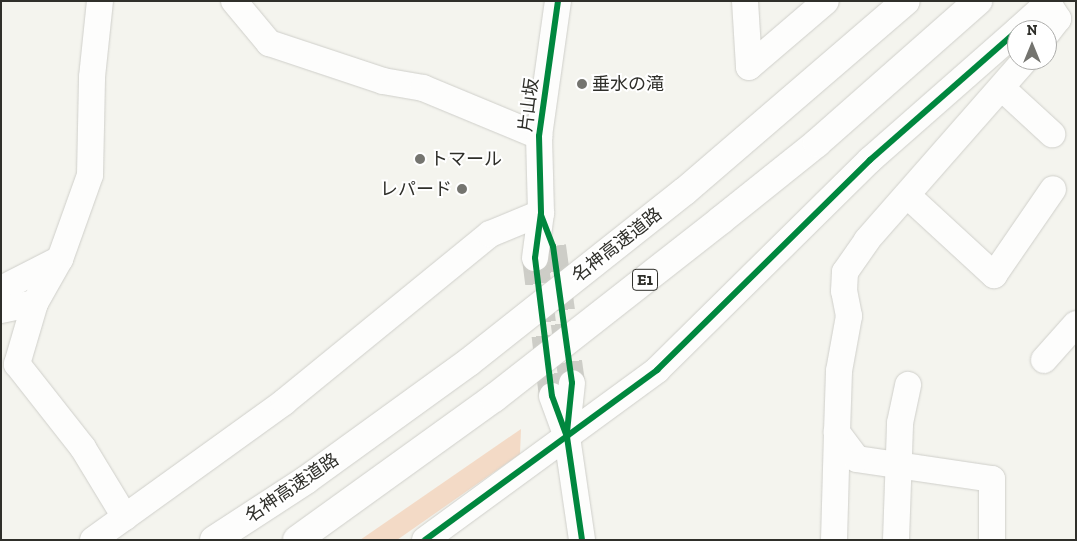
<!DOCTYPE html>
<meta charset="utf-8">
<style>
body{margin:0}
#map{position:relative;width:1077px;height:541px;overflow:hidden;background:#f4f4ee;font-family:"Zilla Slab","Noto Sans JP",serif}
div>[style]{position:absolute}
.green>*{inset:0;background:#f3dac6}
.minor-tunnel>*{height:26px;margin-top:-13px;transform-origin:0;background:repeating-linear-gradient(90deg,#cdcdc7 0 26px,transparent 0 39px)}
.roads{filter:drop-shadow(0 0 1px #cfcfca) drop-shadow(0 0 1px #cfcfca)}
.minor>*{height:26px;margin:-13px;padding:0 13px;transform-origin:13px;border-radius:13px;background:#fdfdfc}
.highway>*{height:28px;margin:-14px;padding:0 14px;transform-origin:14px;border-radius:14px;background:#fdfdfc}
.cycleway>*{height:6px;margin:-3px;padding:0 3px;transform-origin:3px;border-radius:3px;background:#00873e}
.dots>*{width:14px;height:14px;translate:-50% -50%;box-sizing:border-box;border:2px solid #fff;border-radius:50%}
span{translate:-50% -50%;white-space:nowrap;text-align:center;line-height:1.15;-webkit-text-stroke:4px #fff;paint-order:stroke}
.shield-label span{padding:1px 4px;background:#fff;border:1px solid;border-radius:4px;-webkit-text-stroke-width:0}
.shield-label{font-size:16px;color:#2f2f2a;font-weight:700}
.poi-label{font-size:18px;color:#2f2f2a}
.left{translate:0 -50%;text-align:left}
.right{translate:-100% -50%;text-align:right}
.street-label{font-size:18px;color:#2f2f2a}
.frame{position:absolute;inset:0;border:2px solid #2f2f2a;pointer-events:none}
.north{position:absolute;left:1007px;top:20px;width:50px;height:50px;box-sizing:border-box;background:#fff;border:1px solid #acacaa;border-radius:50%;rotate:0deg;font-size:14px;font-weight:700;line-height:20px;text-align:center;color:#2f2f2a}
.north::after{content:'';display:block;margin:auto;width:18px;height:22px;background:#74746f;clip-path:polygon(50% 0,100% 100%,50% 72%,0 100%)}
</style>
<div id="map">
<div class="green">
<i style="clip-path:polygon(521px 429px,520px 454px,397px 540px,360px 540px)"></i>
</div>
<div class="minor-tunnel">
<i style="left:553px;top:246px;width:138px;rotate:82.1deg"></i>
<i style="left:535px;top:258px;width:139px;rotate:83deg"></i>
</div>
<div class="roads">
<div class="minor">
<i style="left:234px;top:1px;width:55px;rotate:50.2deg"></i>
<i style="left:269px;top:43px;width:120px;rotate:18.4deg"></i>
<i style="left:383px;top:81px;width:41px;rotate:9.9deg"></i>
<i style="left:423px;top:88px;width:126px;rotate:22.5deg"></i>
<i style="left:745px;top:1px;width:66px;rotate:86.5deg"></i>
<i style="left:749px;top:67px;width:101px;rotate:-40.6deg"></i>
<i style="left:1018px;top:30px;width:43px;rotate:-42.2deg"></i>
<i style="left:1047px;top:33px;width:18px;rotate:-52deg"></i>
<i style="left:1058px;top:19px;width:19px;rotate:-122deg"></i>
<i style="left:1003px;top:89px;width:67px;rotate:42.6deg"></i>
<i style="left:908px;top:196px;width:117px;rotate:42.6deg"></i>
<i style="left:994px;top:275px;width:104px;rotate:-55.5deg"></i>
<i style="left:535px;top:258px;width:45px;rotate:-82.4deg"></i>
<i style="left:541px;top:213px;width:77px;rotate:-91.5deg"></i>
<i style="left:539px;top:136px;width:136px;rotate:-82deg"></i>
<i style="left:1px;top:289px;width:66px;rotate:-27deg"></i>
<i style="left:35px;top:303px;width:64px;rotate:106.4deg"></i>
<i style="left:17px;top:364px;width:107px;rotate:51.8deg"></i>
<i style="left:83px;top:448px;width:81px;rotate:58.7deg"></i>
<i style="left:1px;top:310px;width:35px;rotate:-12deg"></i>
<i style="left:35px;top:303px;width:51px;rotate:-60.4deg"></i>
<i style="left:60px;top:259px;width:89px;rotate:-70.3deg"></i>
<i style="left:90px;top:175px;width:98px;rotate:-88.8deg"></i>
<i style="left:92px;top:77px;width:76px;rotate:-84deg"></i>
<i style="left:1044px;top:360px;width:48px;rotate:-48.4deg"></i>
<i style="left:552px;top:396px;width:44px;rotate:69.9deg"></i>
<i style="left:567px;top:437px;width:104px;rotate:81.7deg"></i>
<i style="left:567px;top:429px;width:46px;rotate:-83.8deg"></i>
<i style="left:93px;top:540px;width:236px;rotate:-35.8deg"></i>
<i style="left:284px;top:402px;width:266px;rotate:-39.2deg"></i>
<i style="left:490px;top:234px;width:55px;rotate:-22.4deg"></i>
<i style="left:425px;top:540px;width:288px;rotate:-36.2deg"></i>
<i style="left:657px;top:370px;width:299px;rotate:-44.6deg"></i>
<i style="left:870px;top:160px;width:196px;rotate:-41.3deg"></i>
<i style="left:834px;top:540px;width:108px;rotate:-88.4deg"></i>
<i style="left:896px;top:540px;width:117px;rotate:-88deg"></i>
<i style="left:900px;top:423px;width:39px;rotate:-78deg"></i>
<i style="left:992px;top:540px;width:61px;rotate:-90deg"></i>
<i style="left:992px;top:479px;width:136px;rotate:-171.6deg"></i>
<i style="left:857px;top:459px;width:34px;rotate:-127deg"></i>
<i style="left:837px;top:432px;width:61px;rotate:-88.1deg"></i>
<i style="left:839px;top:371px;width:56px;rotate:-79.7deg"></i>
<i style="left:849px;top:316px;width:25px;rotate:-101deg"></i>
<i style="left:844px;top:291px;width:19px;rotate:-87deg"></i>
<i style="left:845px;top:272px;width:39px;rotate:-55deg"></i>
<i style="left:867px;top:240px;width:240px;rotate:-48.7deg"></i>
</div>
<div class="highway">
<i style="left:214px;top:540px;width:110px;rotate:-33.1deg"></i>
<i style="left:306px;top:480px;width:201px;rotate:-35.9deg"></i>
<i style="left:469px;top:362px;width:275px;rotate:-38.4deg"></i>
<i style="left:685px;top:191px;width:291px;rotate:-40.7deg"></i>
<i style="left:297px;top:540px;width:243px;rotate:-35.8deg"></i>
<i style="left:494px;top:398px;width:288px;rotate:-38.1deg"></i>
<i style="left:721px;top:220px;width:123px;rotate:-38.7deg"></i>
<i style="left:817px;top:143px;width:215px;rotate:-41.4deg"></i>
</div>
</div>
<div class="cycleway">
<i style="left:558px;top:1px;width:136px;rotate:98deg"></i>
<i style="left:539px;top:136px;width:77px;rotate:88.5deg"></i>
<i style="left:541px;top:213px;width:45px;rotate:97.6deg"></i>
<i style="left:535px;top:258px;width:139px;rotate:83deg"></i>
<i style="left:552px;top:396px;width:44px;rotate:69.9deg"></i>
<i style="left:567px;top:437px;width:104px;rotate:81.7deg"></i>
<i style="left:541px;top:215px;width:33px;rotate:69deg"></i>
<i style="left:553px;top:246px;width:138px;rotate:82.1deg"></i>
<i style="left:572px;top:383px;width:49px;rotate:95.8deg"></i>
<i style="left:425px;top:540px;width:288px;rotate:-36.2deg"></i>
<i style="left:657px;top:370px;width:299px;rotate:-44.6deg"></i>
<i style="left:870px;top:160px;width:196px;rotate:-41.3deg"></i>
</div>
<div class="dots">
<i style="left:582px;top:84px;background:#74746f"></i>
<i style="left:420px;top:159px;background:#74746f"></i>
<i style="left:462px;top:189px;background:#74746f"></i>
</div>
<div class="shield-label">
<span style="left:645px;top:280px">E1</span>
</div>
<div class="poi-label">
<span class="left" style="left:592px;top:84px">垂水の滝</span>
<span class="left" style="left:430px;top:159px">トマール</span>
<span class="right" style="left:452px;top:189px">レパード</span>
</div>
<div class="street-label">
<span style="left:529px;top:105px;rotate:-83deg">片山坂</span>
<span style="left:617px;top:245px;rotate:-38deg">名神高速道路</span>
<span style="left:292px;top:488px;rotate:-34deg">名神高速道路</span>
</div>
<div class="frame"></div>
<div class="north">N</div>
</div>
